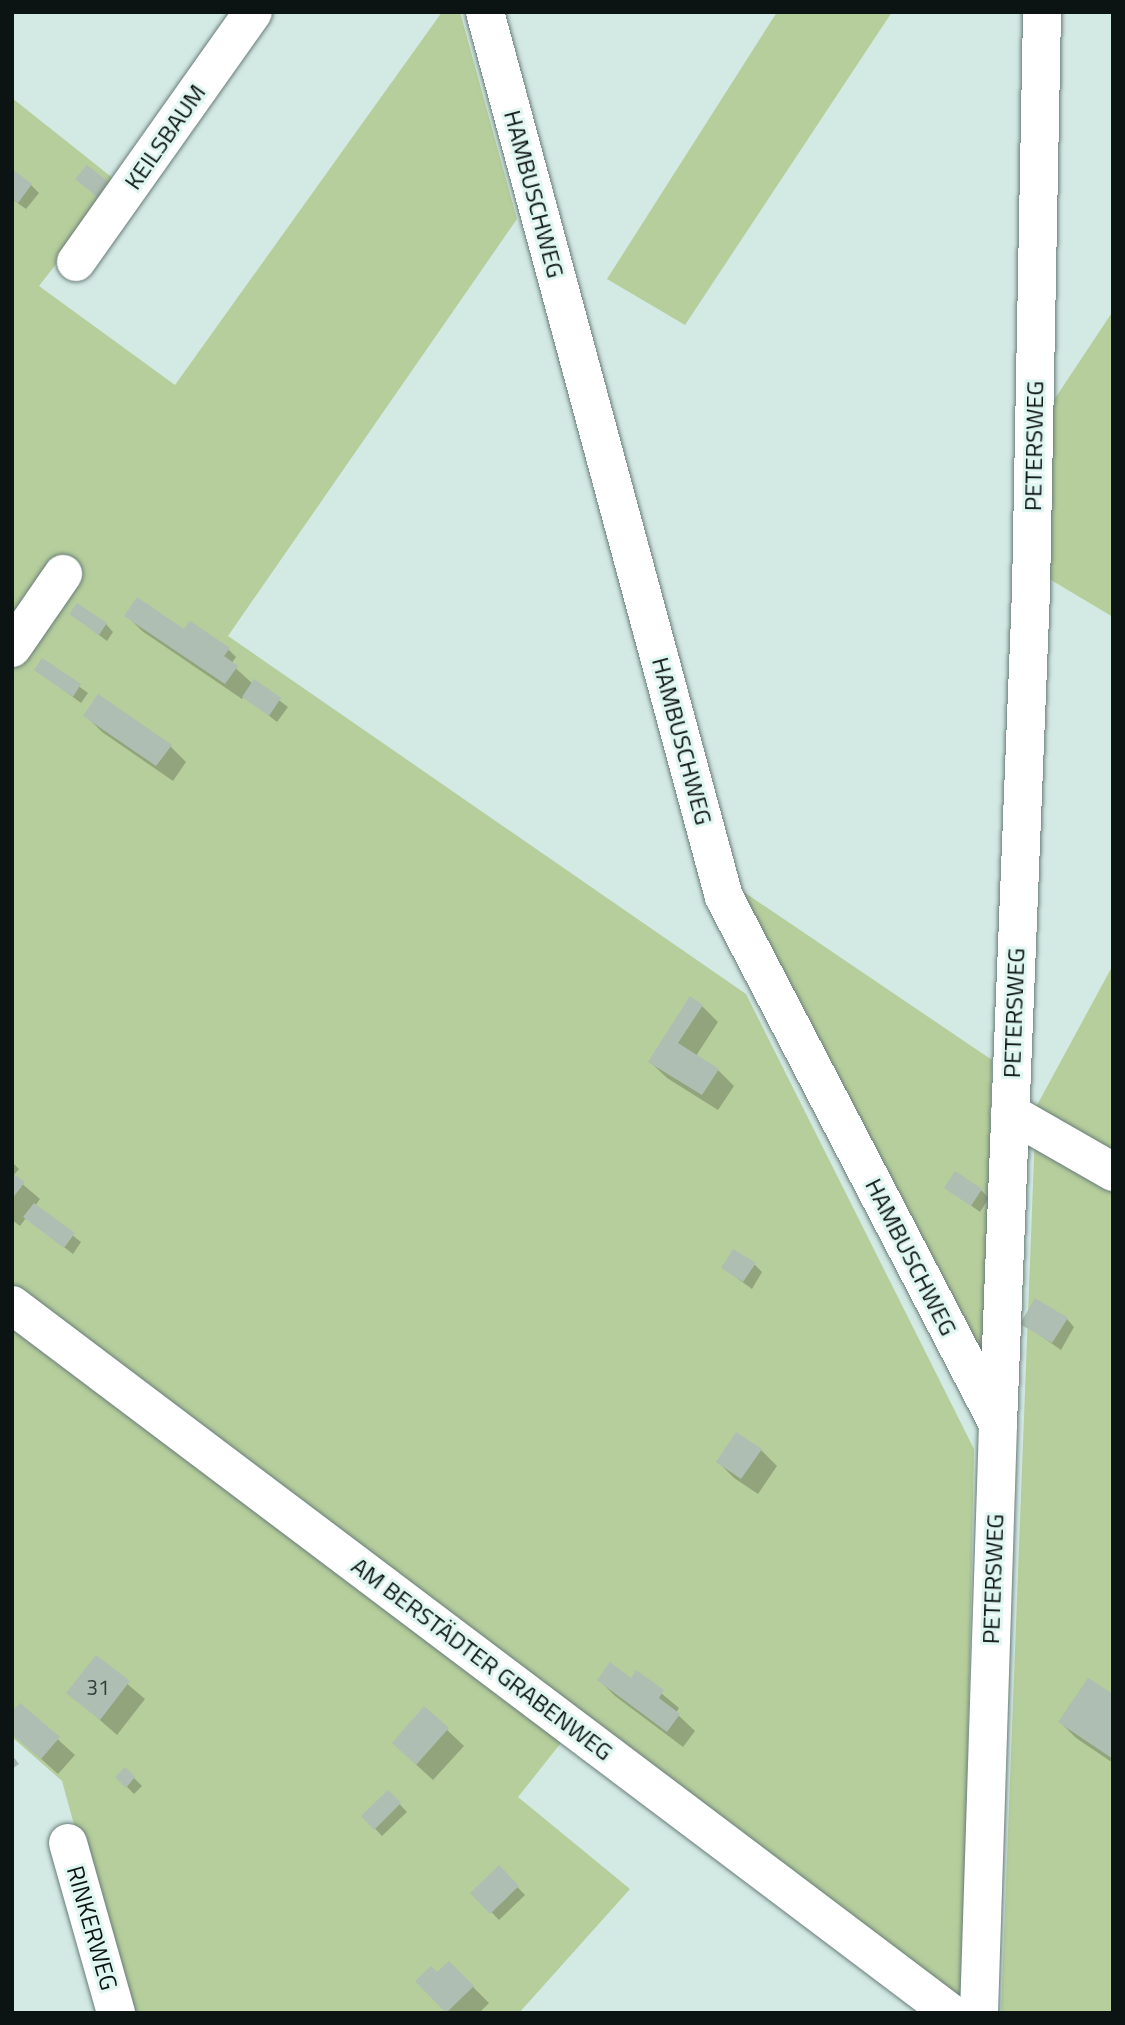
<!DOCTYPE html>
<meta charset="utf-8">
<style>
body{margin:0}
#map{position:relative;width:1125px;height:2025px;overflow:hidden;background:#d3e9e4;font-family:"Titillium Web",sans-serif}
div>[style]{position:absolute}
.green>*{inset:0;background:#b6ce9c}
.shadow>*{inset:0;background:#0003}
.building>*{inset:0;background:#aebeb2}
.roads{filter:drop-shadow(0 0 2px #697d79) drop-shadow(0 0 2px #697d79)}
.minor>*{height:38px;margin:-19px;padding:0 19px;transform-origin:19px;border-radius:19px;background:#fff}
span{translate:-50% -50%;white-space:nowrap;text-align:center;line-height:1.15;-webkit-text-stroke:6px #e0f6f1;paint-order:stroke}
.number-label{font-size:21px;color:#343e3b}
.number-label span{-webkit-text-stroke-width:0}
.street-label{font-size:24px;color:#0c1413}
.frame{position:absolute;inset:0;border:14px solid #0c1413;pointer-events:none}
</style>
<div id="map">
<div class="green">
<i style="clip-path:polygon(442px 12px,460px 12px,517px 219px,228px 636px,746px 994px,974px 1449px,963px 2000px,580px 1719px,518px 1797px,630px 1889px,519px 2013px,126px 2013px,62px 1781px,12px 1737px,12px 98px,119px 183px,39px 286px,175px 385px)"></i>
<i style="clip-path:polygon(777px 12px,892px 12px,685px 325px,607px 279px)"></i>
<i style="clip-path:polygon(1113px 311px,1113px 617px,1046px 577px,1052px 403px)"></i>
<i style="clip-path:polygon(735px 886px,992px 1060px,985px 1363px)"></i>
<i style="clip-path:polygon(1113px 965px,1113px 2013px,1001px 2013px,1036px 1107px)"></i>
</div>
<div class="shadow">
<i style="clip-path:polygon(31px 185px,39px 193px,26px 209px,12px 199px)"></i>
<i style="clip-path:polygon(71px 614px,106px 624px,113px 632px,107px 641px)"></i>
<i style="clip-path:polygon(126px 615px,228px 649px,236px 657px,231px 664px,253px 684px,255px 682px,288px 707px,277px 722px,244px 696px,242px 699px,142px 631px)"></i>
<i style="clip-path:polygon(43px 660px,88px 693px,81px 703px,36px 670px)"></i>
<i style="clip-path:polygon(86px 716px,170px 746px,186px 762px,173px 781px,102px 732px)"></i>
<i style="clip-path:polygon(702px 1006px,718px 1022px,696px 1056px,718px 1070px,734px 1086px,718px 1110px,667px 1078px,650px 1062px)"></i>
<i style="clip-path:polygon(12px 1162px,19px 1169px,13px 1176px,40px 1199px,35px 1206px,81px 1242px,73px 1254px,26px 1218px,20px 1226px,12px 1220px)"></i>
<i style="clip-path:polygon(947px 1188px,981px 1190px,989px 1198px,980px 1212px)"></i>
<i style="clip-path:polygon(754px 1264px,762px 1272px,752px 1289px,723px 1268px)"></i>
<i style="clip-path:polygon(1067px 1319px,1074px 1327px,1061px 1350px,1022px 1323px)"></i>
<i style="clip-path:polygon(761px 1450px,777px 1466px,758px 1494px,734px 1478px,718px 1462px)"></i>
<i style="clip-path:polygon(97px 1658px,145px 1699px,117px 1735px,69px 1693px)"></i>
<i style="clip-path:polygon(637px 1673px,679px 1708px,676px 1713px,695px 1731px,683px 1747px,615px 1696px,599px 1680px,631px 1680px)"></i>
<i style="clip-path:polygon(1113px 1697px,1113px 1763px,1076px 1738px,1060px 1722px)"></i>
<i style="clip-path:polygon(20px 1705px,75px 1755px,58px 1774px,12px 1733px)"></i>
<i style="clip-path:polygon(425px 1709px,464px 1746px,433px 1780px,410px 1759px)"></i>
<i style="clip-path:polygon(12px 1755px,19px 1764px,12px 1769px)"></i>
<i style="clip-path:polygon(125px 1769px,142px 1786px,134px 1794px,117px 1777px)"></i>
<i style="clip-path:polygon(388px 1792px,407px 1812px,382px 1836px,363px 1816px)"></i>
<i style="clip-path:polygon(499px 1868px,525px 1895px,499px 1920px,473px 1893px)"></i>
<i style="clip-path:polygon(449px 1963px,489px 2003px,479px 2013px,449px 2013px,417px 1981px,437px 1974px)"></i>
</div>
<div class="building">
<i style="clip-path:polygon(87px 165px,112px 185px,101px 200px,75px 179px)"></i>
<i style="clip-path:polygon(12px 169px,32px 184px,18px 203px,12px 199px)"></i>
<i style="clip-path:polygon(137px 597px,184px 629px,190px 621px,230px 648px,224px 656px,238px 666px,225px 684px,124px 616px)"></i>
<i style="clip-path:polygon(77px 603px,107px 623px,99px 635px,69px 614px)"></i>
<i style="clip-path:polygon(42px 658px,81px 684px,73px 697px,34px 670px)"></i>
<i style="clip-path:polygon(254px 679px,281px 698px,269px 716px,242px 697px)"></i>
<i style="clip-path:polygon(98px 694px,172px 745px,156px 766px,83px 716px)"></i>
<i style="clip-path:polygon(690px 996px,703px 1005px,678px 1043px,719px 1069px,702px 1095px,648px 1062px)"></i>
<i style="clip-path:polygon(955px 1171px,982px 1189px,971px 1206px,944px 1188px)"></i>
<i style="clip-path:polygon(12px 1173px,25px 1182px,12px 1199px)"></i>
<i style="clip-path:polygon(34px 1203px,75px 1233px,64px 1248px,23px 1217px)"></i>
<i style="clip-path:polygon(733px 1249px,756px 1263px,743px 1282px,721px 1268px)"></i>
<i style="clip-path:polygon(1035px 1298px,1068px 1318px,1052px 1343px,1020px 1324px)"></i>
<i style="clip-path:polygon(736px 1432px,762px 1449px,741px 1479px,716px 1462px)"></i>
<i style="clip-path:polygon(96px 1655px,130px 1681px,100px 1720px,66px 1693px)"></i>
<i style="clip-path:polygon(610px 1662px,631px 1678px,636px 1670px,664px 1690px,659px 1698px,680px 1714px,667px 1732px,597px 1680px)"></i>
<i style="clip-path:polygon(1088px 1678px,1113px 1694px,1113px 1759px,1058px 1722px)"></i>
<i style="clip-path:polygon(20px 1703px,60px 1737px,41px 1759px,12px 1734px,12px 1712px)"></i>
<i style="clip-path:polygon(424px 1706px,449px 1728px,416px 1765px,392px 1743px)"></i>
<i style="clip-path:polygon(125px 1767px,135px 1777px,126px 1788px,115px 1777px)"></i>
<i style="clip-path:polygon(388px 1790px,401px 1803px,374px 1830px,361px 1816px)"></i>
<i style="clip-path:polygon(499px 1865px,519px 1886px,490px 1914px,470px 1893px)"></i>
<i style="clip-path:polygon(449px 1961px,474px 1986px,446px 2013px,415px 1981px,431px 1966px,437px 1972px)"></i>
</div>
<div class="roads">
<div class="minor">
<i style="left:485px;top:12px;width:917px;rotate:74.89deg"></i>
<i style="left:724px;top:897px;width:592px;rotate:62.53deg"></i>
<i style="left:76px;top:262px;width:306px;rotate:-54.7deg"></i>
<i style="left:12px;top:648px;width:90px;rotate:-55.4deg"></i>
<i style="left:1010px;top:1113px;width:119px;rotate:29.8deg"></i>
<i style="left:12px;top:1305px;width:1176px;rotate:37.02deg"></i>
<i style="left:68px;top:1843px;width:177px;rotate:74.2deg"></i>
<i style="left:979px;top:2013px;width:589px;rotate:-88.15deg"></i>
<i style="left:998px;top:1424px;width:835px;rotate:-87.73deg"></i>
<i style="left:1031px;top:590px;width:578px;rotate:-88.91deg"></i>
</div>
</div>
<div class="number-label">
<span style="left:98px;top:1687px">31</span>
</div>
<div class="street-label">
<span style="left:165px;top:137px;rotate:-55deg">KEILSBAUM</span>
<span style="left:534px;top:194px;rotate:75deg">HAMBUSCHWEG</span>
<span style="left:1034px;top:446px;rotate:-89deg">PETERSWEG</span>
<span style="left:682px;top:741px;rotate:75deg">HAMBUSCHWEG</span>
<span style="left:1014px;top:1013px;rotate:-88deg">PETERSWEG</span>
<span style="left:911px;top:1257px;rotate:63deg">HAMBUSCHWEG</span>
<span style="left:993px;top:1579px;rotate:-88deg">PETERSWEG</span>
<span style="left:482px;top:1659px;rotate:37deg">AM BERSTÄDTER GRABENWEG</span>
<span style="left:92px;top:1928px;rotate:74deg">RINKERWEG</span>
</div>
<div class="frame"></div>
</div>
